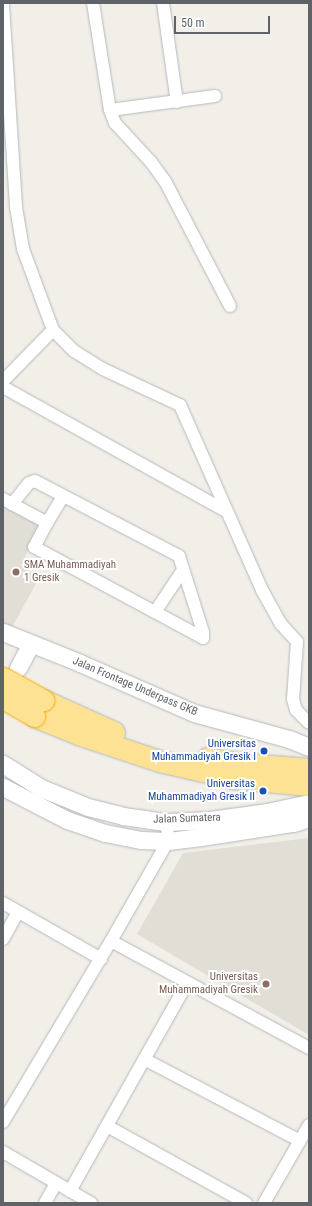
<!DOCTYPE html>
<style>
body{margin:0}
#map{position:relative;width:312px;height:1206px;overflow:hidden;background:#f1efe8;font-family:"Roboto Condensed",sans-serif}
div>[style]{position:absolute}
.education>*{inset:0;background:#e1ded6}
.roads{filter:drop-shadow(0 0 1px #b5b8bc) drop-shadow(0 0 1px #b5b8bc)}
.street>*{height:12px;margin:-6px;padding:0 6px;transform-origin:6px;border-radius:6px;background:#fff}
.secondary>*{height:17px;margin:-8.5px;padding:0 8.5px;transform-origin:8.5px;border-radius:8.5px;background:#fff}
.highway>*{height:21px;margin:-10.5px;padding:0 10.5px;transform-origin:10.5px;border-radius:10.5px;background:#fde293}
.bridges{filter:drop-shadow(0 0 1px #f9ab00) drop-shadow(0 0 1px #f9ab00)}
.highway-bridge>*{height:21px;margin:-10.5px;padding:0 10.5px;transform-origin:10.5px;border-radius:10.5px;background:#fde293}
.dots>*{width:11px;height:11px;translate:-50% -50%;box-sizing:border-box;border:2px solid #fff;border-radius:50%}
span{translate:-50% -50%;white-space:nowrap;text-align:center;line-height:1.15;-webkit-text-stroke:4px #fff;paint-order:stroke}
.education-label{font-size:11px;color:#785e54}
.left{translate:0 -50%;text-align:left}
.right{translate:-100% -50%;text-align:right}
.street-label{font-size:11px;color:#5f6368}
.transit-label{font-size:11px;color:#164399}
.frame{position:absolute;inset:0;border:4px solid #5f6368;pointer-events:none}
.scale{position:absolute;left:174px;top:16px;width:96px;height:18px;box-sizing:border-box;border:2px solid #5f6368;border-top:0;padding-left:5px;font-size:12px;line-height:14px;white-space:nowrap;color:#5f6368;-webkit-text-stroke:3px #fff;paint-order:stroke}
</style>
<div id="map">
<div class="education">
<i style="clip-path:polygon(3px 502px,39px 525px,21px 566px,39px 578px,10px 631px,3px 627px)"></i>
<i style="clip-path:polygon(309px 838px,309px 1035px,137px 934px,183px 853px)"></i>
</div>
<div class="roads">
<div class="street">
<i style="left:93px;top:3px;width:108px;rotate:81deg"></i>
<i style="left:110px;top:110px;width:14px;rotate:69deg"></i>
<i style="left:115px;top:123px;width:53px;rotate:47.3deg"></i>
<i style="left:151px;top:162px;width:24px;rotate:54deg"></i>
<i style="left:165px;top:181px;width:141px;rotate:62.5deg"></i>
<i style="left:163px;top:3px;width:100px;rotate:82deg"></i>
<i style="left:3px;top:5px;width:202px;rotate:86.3deg"></i>
<i style="left:16px;top:207px;width:43px;rotate:80.5deg"></i>
<i style="left:23px;top:249px;width:86px;rotate:69.7deg"></i>
<i style="left:110px;top:110px;width:106px;rotate:-7.6deg"></i>
<i style="left:3px;top:381px;width:71px;rotate:-45.6deg"></i>
<i style="left:53px;top:330px;width:30px;rotate:45deg"></i>
<i style="left:74px;top:351px;width:34px;rotate:32deg"></i>
<i style="left:103px;top:369px;width:85px;rotate:25.1deg"></i>
<i style="left:180px;top:405px;width:202px;rotate:66.1deg"></i>
<i style="left:262px;top:590px;width:39px;rotate:61deg"></i>
<i style="left:281px;top:624px;width:24px;rotate:48deg"></i>
<i style="left:297px;top:642px;width:57px;rotate:94deg"></i>
<i style="left:293px;top:699px;width:11px;rotate:75deg"></i>
<i style="left:296px;top:710px;width:18px;rotate:45deg"></i>
<i style="left:3px;top:387px;width:255px;rotate:29.1deg"></i>
<i style="left:3px;top:499px;width:10px;rotate:29deg"></i>
<i style="left:12px;top:504px;width:40px;rotate:28deg"></i>
<i style="left:47px;top:523px;width:27px;rotate:118deg"></i>
<i style="left:34px;top:547px;width:192px;rotate:28.3deg"></i>
<i style="left:203px;top:638px;width:6px;rotate:-90deg"></i>
<i style="left:203px;top:632px;width:80px;rotate:-107.5deg"></i>
<i style="left:179px;top:556px;width:162px;rotate:-152.5deg"></i>
<i style="left:35px;top:481px;width:6px;rotate:162deg"></i>
<i style="left:29px;top:483px;width:27px;rotate:129deg"></i>
<i style="left:47px;top:523px;width:31px;rotate:-59deg"></i>
<i style="left:155px;top:612px;width:50px;rotate:-56.3deg"></i>
<i style="left:3px;top:903px;width:113px;rotate:29.7deg"></i>
<i style="left:3px;top:939px;width:31px;rotate:-61deg"></i>
<i style="left:111px;top:941px;width:225px;rotate:28.4deg"></i>
<i style="left:144px;top:1059px;width:176px;rotate:27.7deg"></i>
<i style="left:3px;top:1122px;width:211px;rotate:-59.2deg"></i>
<i style="left:111px;top:941px;width:115px;rotate:-60.3deg"></i>
<i style="left:168px;top:841px;width:19px;rotate:-93deg"></i>
<i style="left:107px;top:1126px;width:159px;rotate:29deg"></i>
<i style="left:3px;top:1152px;width:102px;rotate:30.1deg"></i>
<i style="left:70px;top:1191px;width:239px;rotate:-60.6deg"></i>
<i style="left:45px;top:1203px;width:23px;rotate:-61deg"></i>
<i style="left:264px;top:1203px;width:90px;rotate:-60deg"></i>
</div>
<div class="secondary">
<i style="left:3px;top:632px;width:83px;rotate:21.9deg"></i>
<i style="left:80px;top:663px;width:124px;rotate:23.7deg"></i>
<i style="left:194px;top:713px;width:98px;rotate:15.3deg"></i>
<i style="left:289px;top:739px;width:22px;rotate:22deg"></i>
<i style="left:18px;top:668px;width:27px;rotate:-62deg"></i>
<i style="left:3px;top:764px;width:45px;rotate:32.3deg"></i>
<i style="left:41px;top:788px;width:51px;rotate:22deg"></i>
<i style="left:88px;top:807px;width:36px;rotate:14deg"></i>
<i style="left:123px;top:816px;width:27px;rotate:8deg"></i>
<i style="left:150px;top:820px;width:17px;rotate:7deg"></i>
<i style="left:167px;top:822px;width:43px;rotate:-2.7deg"></i>
<i style="left:210px;top:820px;width:58px;rotate:-8deg"></i>
<i style="left:267px;top:812px;width:43px;rotate:-12.1deg"></i>
<i style="left:3px;top:787px;width:72px;rotate:27.3deg"></i>
<i style="left:67px;top:820px;width:40px;rotate:18.9deg"></i>
<i style="left:105px;top:833px;width:37px;rotate:11deg"></i>
<i style="left:141px;top:840px;width:27px;rotate:2deg"></i>
<i style="left:168px;top:841px;width:33px;rotate:-7deg"></i>
<i style="left:201px;top:837px;width:93px;rotate:-8.7deg"></i>
<i style="left:293px;top:823px;width:17px;rotate:-17deg"></i>
</div>
<div class="highway">
<i style="left:43px;top:700px;width:78px;rotate:24.3deg"></i>
<i style="left:34px;top:716px;width:48px;rotate:22.2deg"></i>
<i style="left:78px;top:734px;width:85px;rotate:18.4deg"></i>
<i style="left:159px;top:761px;width:76px;rotate:12.9deg"></i>
<i style="left:233px;top:778px;width:76px;rotate:5.3deg"></i>
<i style="left:207px;top:758px;width:28px;rotate:10deg"></i>
<i style="left:235px;top:763px;width:74px;rotate:4.6deg"></i>
</div>
</div>
<div class="bridges">
<div class="highway-bridge">
<i style="left:3px;top:678px;width:46px;rotate:28.8deg"></i>
<i style="left:3px;top:698px;width:36px;rotate:30deg"></i>
</div>
</div>
<div class="dots">
<i style="left:16px;top:572px;background:#8d6e63"></i>
<i style="left:264px;top:751px;background:#1a4fb4"></i>
<i style="left:263px;top:791px;background:#1a4fb4"></i>
<i style="left:266px;top:984px;background:#8d6e63"></i>
</div>
<div class="education-label">
<span class="left" style="left:24px;top:572px">SMA Muhammadiyah<br>1 Gresik</span>
<span class="right" style="left:258px;top:984px">Universitas<br>Muhammadiyah Gresik</span>
</div>
<div class="street-label">
<span style="left:135px;top:687px;rotate:23deg">Jalan Frontage Underpass GKB</span>
<span style="left:187px;top:819px;rotate:-2deg">Jalan Sumatera</span>
</div>
<div class="transit-label">
<span class="right" style="left:256px;top:751px">Universitas<br>Muhammadiyah Gresik I</span>
<span class="right" style="left:255px;top:791px">Universitas<br>Muhammadiyah Gresik II</span>
</div>
<div class="frame"></div>
<div class="scale">50 m</div>
</div>
